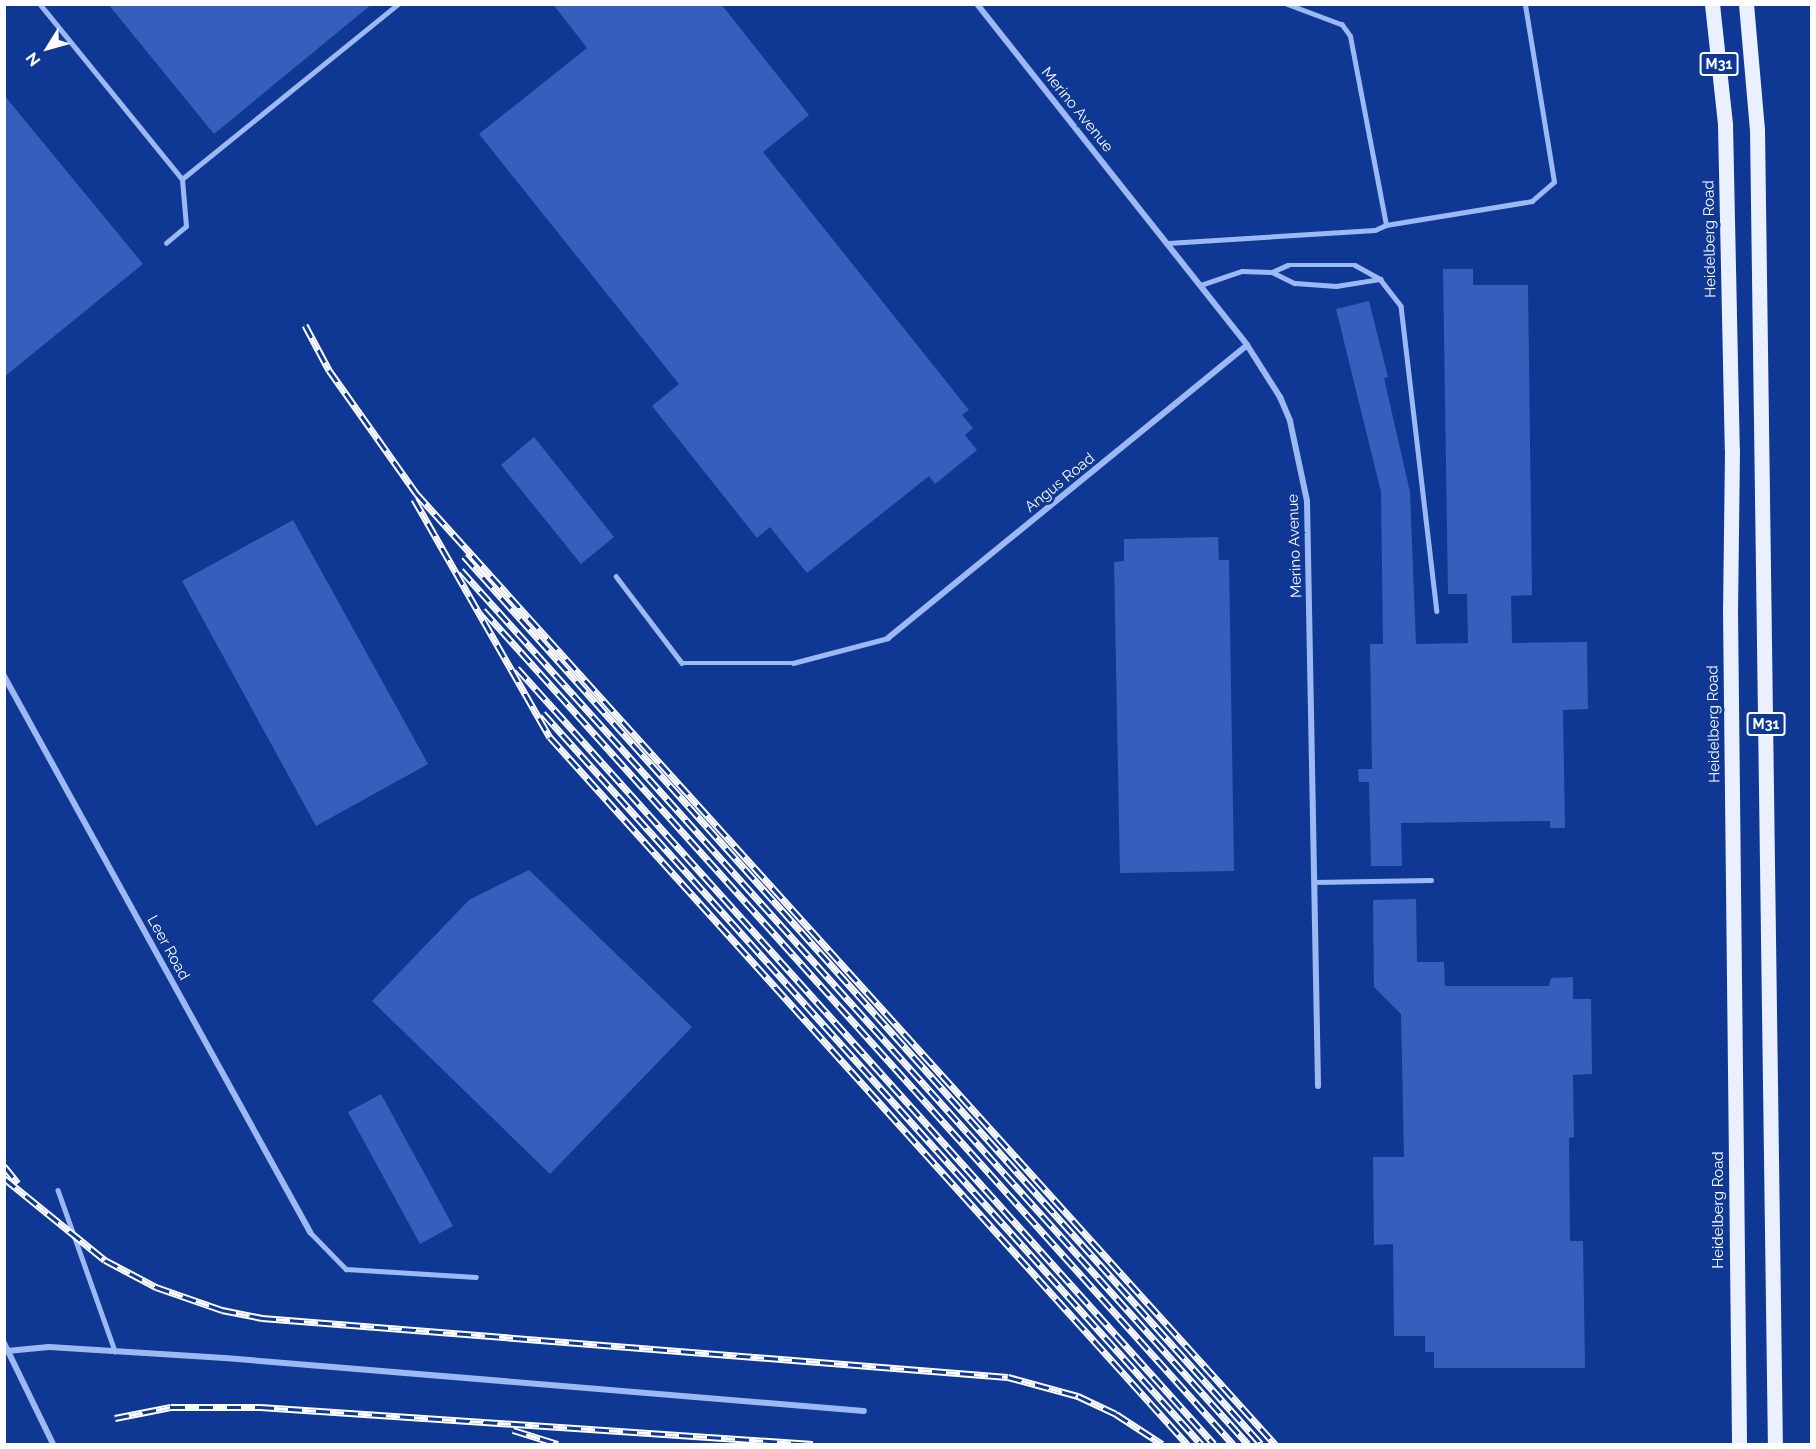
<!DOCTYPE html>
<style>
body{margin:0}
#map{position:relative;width:1816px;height:1449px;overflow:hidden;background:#0f3895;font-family:Raleway,sans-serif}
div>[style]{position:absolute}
.building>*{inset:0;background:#345fbc}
.lane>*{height:4.5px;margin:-2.25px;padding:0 2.25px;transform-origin:2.25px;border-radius:2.25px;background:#9db9f4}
.street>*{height:6px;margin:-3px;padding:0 3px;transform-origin:3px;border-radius:3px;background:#9db9f4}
.primary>*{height:15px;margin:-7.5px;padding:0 7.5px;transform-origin:7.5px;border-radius:7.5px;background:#eaf0ff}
.rail>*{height:7px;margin-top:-3.5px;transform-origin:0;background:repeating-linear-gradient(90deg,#0f3895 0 14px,#fff 0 28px);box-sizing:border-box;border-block:2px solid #fff}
span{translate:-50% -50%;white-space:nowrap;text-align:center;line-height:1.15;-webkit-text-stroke:6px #0f3895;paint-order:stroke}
.shield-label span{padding:2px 4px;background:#0f3895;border:2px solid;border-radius:4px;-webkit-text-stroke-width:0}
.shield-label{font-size:14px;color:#fff;font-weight:700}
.street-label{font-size:15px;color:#fff}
.frame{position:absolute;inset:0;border:6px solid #fff;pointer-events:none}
.north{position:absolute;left:18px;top:18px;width:60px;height:60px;-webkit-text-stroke:4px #0f3895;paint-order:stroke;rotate:233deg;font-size:16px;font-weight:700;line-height:24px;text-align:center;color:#fff}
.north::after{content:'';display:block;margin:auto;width:21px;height:27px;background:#fff;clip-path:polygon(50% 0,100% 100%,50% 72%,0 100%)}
</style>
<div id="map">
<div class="building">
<i style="clip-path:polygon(108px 4px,372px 4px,214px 134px)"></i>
<i style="clip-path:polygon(553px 4px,721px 4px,809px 115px,763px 152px,969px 410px,962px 415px,973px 428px,965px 435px,977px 450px,935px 484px,929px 476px,807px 573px,770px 527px,757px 538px,652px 406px,679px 384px,479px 134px,587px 48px)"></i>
<i style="clip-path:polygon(4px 95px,143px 264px,4px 377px)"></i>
<i style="clip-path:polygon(1443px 269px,1473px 269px,1473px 285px,1528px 285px,1532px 595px,1511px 596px,1512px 643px,1587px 642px,1588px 709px,1563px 710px,1565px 828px,1550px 828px,1550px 821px,1401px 823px,1402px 866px,1371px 866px,1369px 782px,1359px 782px,1358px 769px,1372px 769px,1370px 644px,1383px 644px,1381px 492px,1336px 309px,1369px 301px,1388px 377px,1384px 378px,1410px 492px,1416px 644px,1468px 643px,1467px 594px,1448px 594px)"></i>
<i style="clip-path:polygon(534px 437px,614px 537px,581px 564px,501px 465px)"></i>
<i style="clip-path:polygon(293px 520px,428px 764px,316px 826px,182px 581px)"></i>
<i style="clip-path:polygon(1218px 537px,1219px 560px,1229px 560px,1234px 871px,1120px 873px,1114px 562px,1124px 561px,1124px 539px)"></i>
<i style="clip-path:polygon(529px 870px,692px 1027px,550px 1174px,372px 1001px,469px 900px)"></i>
<i style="clip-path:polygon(1416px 899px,1417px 962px,1444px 962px,1445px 986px,1549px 986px,1551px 978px,1573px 977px,1573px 999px,1591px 999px,1592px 1074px,1573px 1075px,1574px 1137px,1569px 1138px,1570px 1241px,1583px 1241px,1585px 1368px,1434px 1368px,1434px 1352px,1425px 1352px,1425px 1336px,1394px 1336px,1393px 1244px,1374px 1245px,1373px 1157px,1404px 1157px,1401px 1014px,1374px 987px,1373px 900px)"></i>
<i style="clip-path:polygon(381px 1094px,453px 1226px,420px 1244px,348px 1112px)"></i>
</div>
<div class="lane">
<i style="left:40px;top:4px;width:225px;rotate:50.9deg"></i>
<i style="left:182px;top:179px;width:278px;rotate:-39deg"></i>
<i style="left:1386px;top:225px;width:148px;rotate:-9.3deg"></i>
<i style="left:1532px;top:201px;width:29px;rotate:-41deg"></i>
<i style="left:1554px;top:182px;width:180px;rotate:-99.3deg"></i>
<i style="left:166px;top:243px;width:26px;rotate:-40deg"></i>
<i style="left:186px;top:226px;width:47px;rotate:-94.9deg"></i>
<i style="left:1168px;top:243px;width:207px;rotate:-3.6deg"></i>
<i style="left:1375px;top:230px;width:12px;rotate:-24deg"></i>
<i style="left:1386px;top:225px;width:192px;rotate:-100.8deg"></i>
<i style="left:1350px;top:36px;width:14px;rotate:-126deg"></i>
<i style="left:1342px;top:25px;width:60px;rotate:-159.4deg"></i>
<i style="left:1272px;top:272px;width:17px;rotate:-24deg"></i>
<i style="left:1288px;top:265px;width:67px"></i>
<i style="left:1355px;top:265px;width:29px;rotate:29deg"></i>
<i style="left:1380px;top:279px;width:34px;rotate:52deg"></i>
<i style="left:1401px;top:306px;width:307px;rotate:83.3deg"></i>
<i style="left:1201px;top:285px;width:43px;rotate:-18.9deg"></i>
<i style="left:1242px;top:271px;width:30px;rotate:2deg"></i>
<i style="left:1272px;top:272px;width:25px;rotate:26deg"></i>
<i style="left:1295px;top:283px;width:41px;rotate:4.2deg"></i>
<i style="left:1336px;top:286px;width:45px;rotate:-9deg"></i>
<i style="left:616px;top:576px;width:109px;rotate:52.8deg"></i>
<i style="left:682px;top:663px;width:111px"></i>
<i style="left:793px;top:663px;width:98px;rotate:-14.7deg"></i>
<i style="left:1314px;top:882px;width:117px;rotate:-1deg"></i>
<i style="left:58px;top:1190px;width:171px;rotate:70.5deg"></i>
<i style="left:310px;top:1232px;width:52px;rotate:45.8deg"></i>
<i style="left:346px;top:1269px;width:130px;rotate:3.5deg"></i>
</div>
<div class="street">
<i style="left:977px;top:4px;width:435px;rotate:51.6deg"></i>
<i style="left:1247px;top:345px;width:62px;rotate:57.6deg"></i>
<i style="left:1280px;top:397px;width:26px;rotate:67deg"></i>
<i style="left:1290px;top:421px;width:82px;rotate:78deg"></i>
<i style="left:1307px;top:501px;width:585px;rotate:88.92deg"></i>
<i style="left:888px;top:638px;width:463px;rotate:-39.2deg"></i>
<i style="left:4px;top:676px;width:635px;rotate:61.17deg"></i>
<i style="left:4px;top:1343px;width:112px;rotate:64.1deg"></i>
<i style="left:7px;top:1351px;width:42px;rotate:-5.4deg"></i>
<i style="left:49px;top:1347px;width:176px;rotate:3.6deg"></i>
<i style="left:225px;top:1358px;width:641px;rotate:4.74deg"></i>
</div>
<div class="primary">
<i style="left:1712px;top:4px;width:121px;rotate:83.8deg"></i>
<i style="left:1725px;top:124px;width:326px;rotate:88.8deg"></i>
<i style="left:1732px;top:450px;width:159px;rotate:90.7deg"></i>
<i style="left:1730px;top:609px;width:835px;rotate:89.38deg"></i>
<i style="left:1746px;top:4px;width:125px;rotate:85deg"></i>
<i style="left:1757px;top:129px;width:1315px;rotate:89.22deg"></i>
</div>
<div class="rail">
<i style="left:305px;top:325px;width:51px;rotate:61.9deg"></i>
<i style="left:329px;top:370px;width:151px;rotate:54.7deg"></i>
<i style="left:416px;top:493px;width:1282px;rotate:47.91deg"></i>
<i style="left:414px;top:499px;width:274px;rotate:60.3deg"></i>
<i style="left:550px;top:737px;width:952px;rotate:47.98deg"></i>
<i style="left:464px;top:556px;width:1193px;rotate:48.09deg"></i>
<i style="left:461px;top:570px;width:1176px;rotate:48deg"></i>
<i style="left:483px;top:610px;width:1122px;rotate:48.04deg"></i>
<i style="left:517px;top:668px;width:1043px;rotate:48.07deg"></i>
<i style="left:543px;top:713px;width:984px;rotate:48.01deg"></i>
<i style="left:4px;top:1166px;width:22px;rotate:51deg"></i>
<i style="left:4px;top:1178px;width:130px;rotate:39.1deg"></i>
<i style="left:105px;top:1260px;width:58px;rotate:27.9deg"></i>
<i style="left:156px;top:1287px;width:70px;rotate:19.2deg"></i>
<i style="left:222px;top:1310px;width:41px;rotate:11.3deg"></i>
<i style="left:262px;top:1318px;width:748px;rotate:4.52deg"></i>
<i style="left:1008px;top:1377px;width:73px;rotate:15.2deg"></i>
<i style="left:1078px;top:1396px;width:42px;rotate:25.3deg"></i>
<i style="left:1116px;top:1414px;width:55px;rotate:33.1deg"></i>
<i style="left:115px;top:1418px;width:57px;rotate:-11.1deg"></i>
<i style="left:171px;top:1407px;width:89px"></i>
<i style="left:260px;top:1407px;width:554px;rotate:3.83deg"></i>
<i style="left:513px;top:1430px;width:47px;rotate:17.3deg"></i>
</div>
<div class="shield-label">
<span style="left:1719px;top:64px">M31</span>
<span style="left:1766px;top:724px">M31</span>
</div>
<div class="street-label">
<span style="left:1077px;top:110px;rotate:51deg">Merino Avenue</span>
<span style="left:1710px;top:239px;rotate:-91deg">Heidelberg Road</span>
<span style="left:1060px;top:483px;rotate:-39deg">Angus Road</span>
<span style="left:1295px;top:546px;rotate:-92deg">Merino Avenue</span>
<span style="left:1714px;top:724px;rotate:-91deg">Heidelberg Road</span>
<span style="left:168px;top:948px;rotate:61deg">Leer Road</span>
<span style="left:1719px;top:1210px;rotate:-90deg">Heidelberg Road</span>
</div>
<div class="frame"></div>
<div class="north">N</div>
</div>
